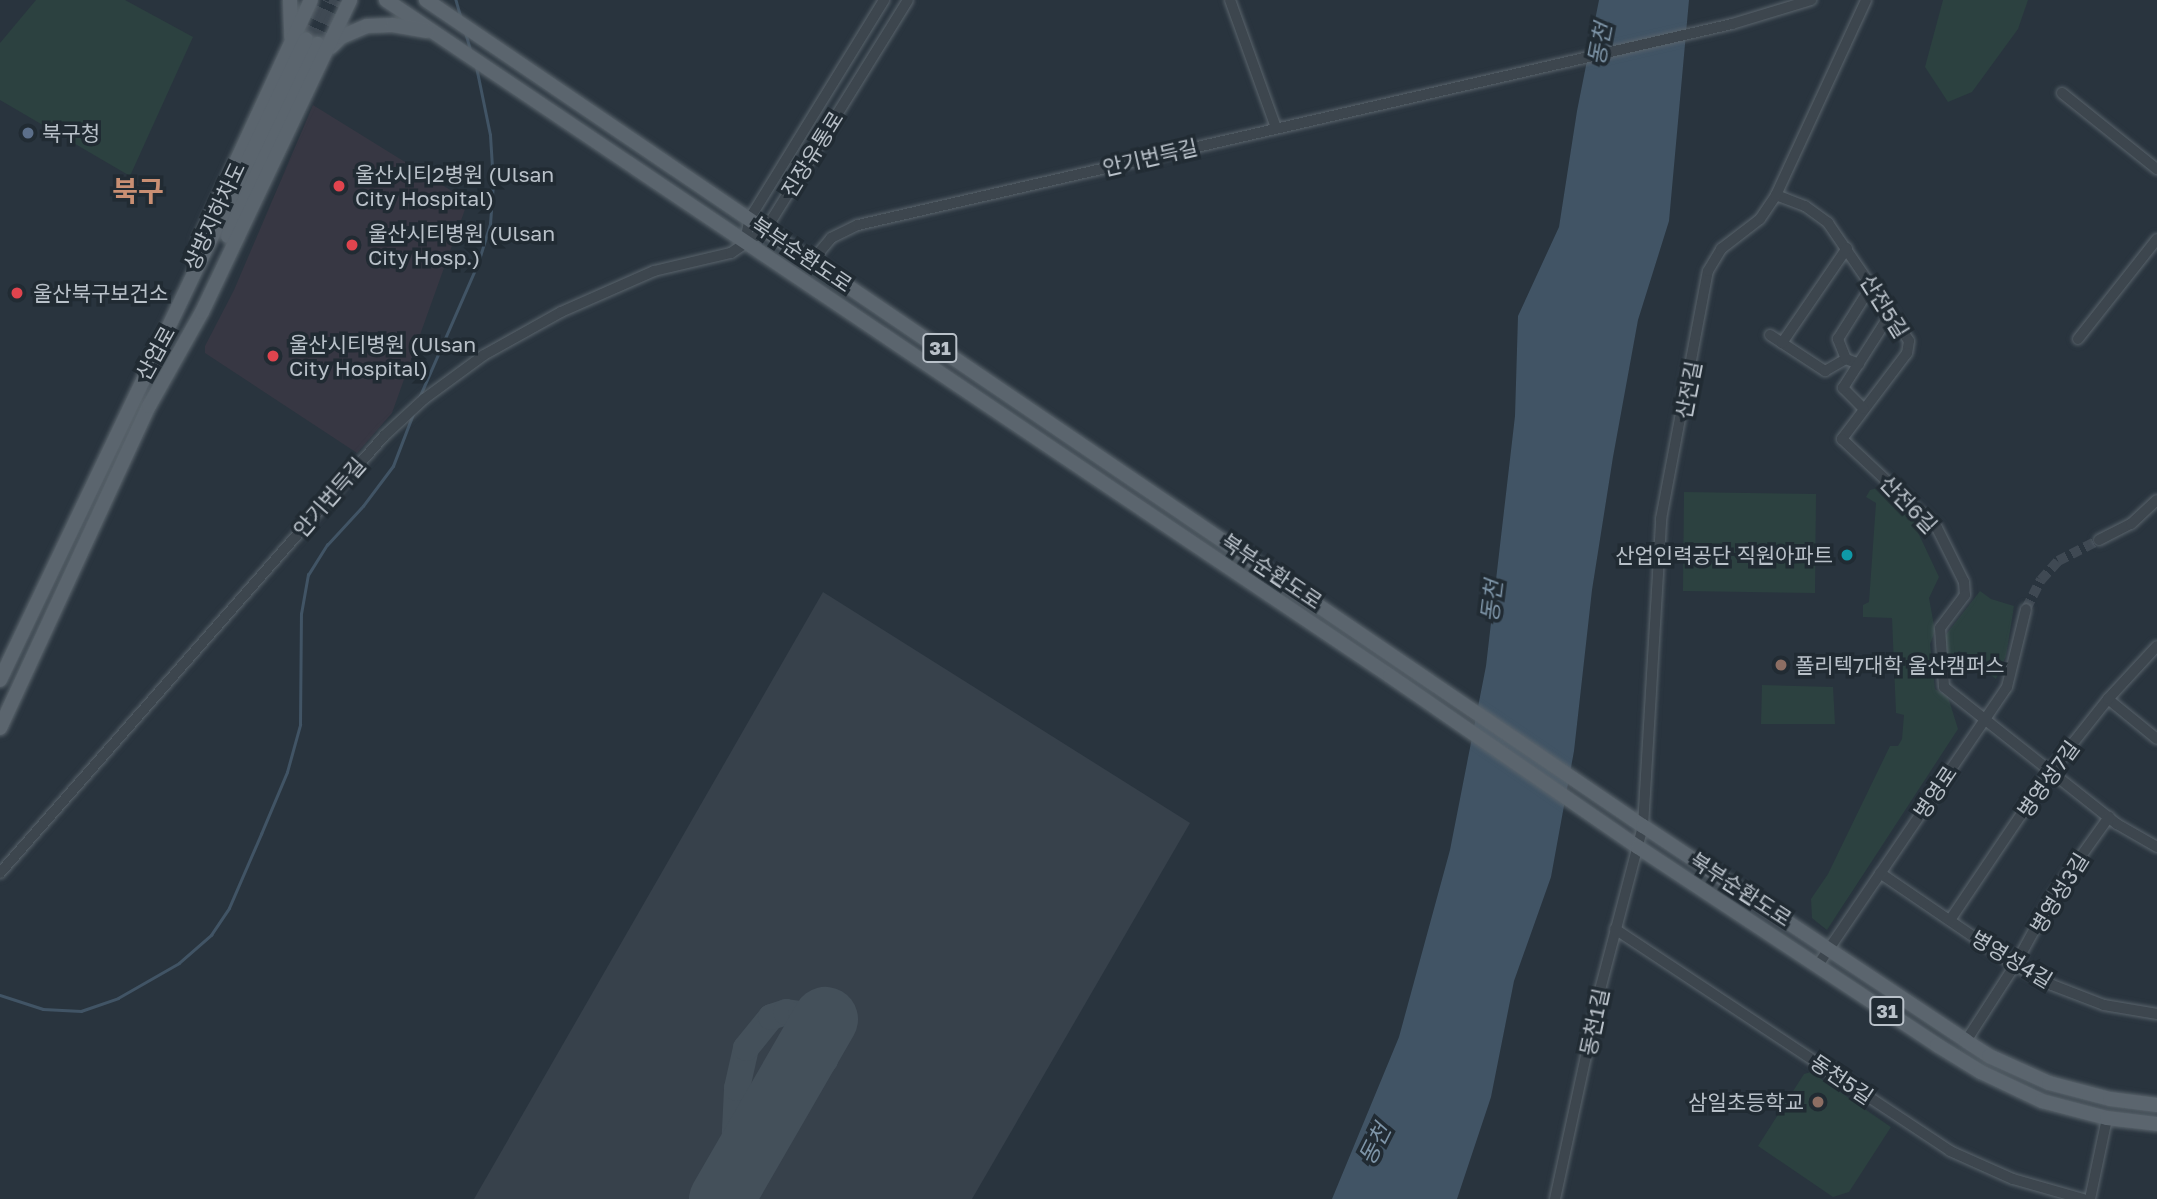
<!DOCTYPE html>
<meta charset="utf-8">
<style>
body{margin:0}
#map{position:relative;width:2157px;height:1199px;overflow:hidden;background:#29343e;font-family:"Golos Text","Noto Sans KR",sans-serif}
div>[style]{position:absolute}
.medical>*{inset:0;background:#373743}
.airport>*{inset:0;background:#37414b}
.green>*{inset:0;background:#2c4140}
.water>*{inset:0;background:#415465}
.stream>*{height:2.5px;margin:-1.25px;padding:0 1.25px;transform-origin:1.25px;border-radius:1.25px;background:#415465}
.taxiway>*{height:26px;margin:-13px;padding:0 13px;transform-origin:13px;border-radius:13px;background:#44505a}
.runway>*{height:65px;margin:-32.5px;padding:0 32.5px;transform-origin:32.5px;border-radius:32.5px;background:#44505a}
.minor-tunnel>*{height:10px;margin-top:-5px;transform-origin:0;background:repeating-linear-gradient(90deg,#3f4953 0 10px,transparent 0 15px)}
.major-tunnel>*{height:14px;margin-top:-7px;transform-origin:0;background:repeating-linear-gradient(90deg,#3f4953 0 14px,transparent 0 21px)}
.roads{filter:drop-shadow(0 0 2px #5a646c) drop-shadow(0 0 2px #5a646c)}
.minor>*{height:10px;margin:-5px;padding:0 5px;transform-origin:5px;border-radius:5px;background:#3d464e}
.major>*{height:14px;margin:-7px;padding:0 7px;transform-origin:7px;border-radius:7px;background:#5b656e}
.dots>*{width:19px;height:19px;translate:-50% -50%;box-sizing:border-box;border:4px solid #212b33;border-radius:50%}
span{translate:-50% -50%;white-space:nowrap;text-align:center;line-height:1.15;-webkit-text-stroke:7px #212b33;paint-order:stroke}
.shield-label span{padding:2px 5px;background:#212b33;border:2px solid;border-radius:5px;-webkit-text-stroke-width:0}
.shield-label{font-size:19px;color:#b9c1c9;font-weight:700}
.poi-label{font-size:21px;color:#b9c1c9}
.left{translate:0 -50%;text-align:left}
.right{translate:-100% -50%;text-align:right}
.street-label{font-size:21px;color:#b9c1c9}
.water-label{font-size:23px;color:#7e95a8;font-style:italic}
.district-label{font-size:28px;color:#c98f73;font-weight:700}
</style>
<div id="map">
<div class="medical">
<i style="clip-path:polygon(313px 105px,468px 201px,392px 413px,357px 453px,205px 353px,205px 346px,234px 290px)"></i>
</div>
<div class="airport">
<i style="clip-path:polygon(823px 592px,1190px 823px,972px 1199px,474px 1199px)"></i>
</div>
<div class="green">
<i style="clip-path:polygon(36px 0,125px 0,193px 37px,130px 176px,0 100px,0 43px)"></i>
<i style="clip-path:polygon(1943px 0,2028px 0,2018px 29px,1972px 92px,1948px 102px,1925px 67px)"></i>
<i style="clip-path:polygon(1888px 485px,1915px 512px,1915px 526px,1939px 577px,1929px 598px,1935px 631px,1930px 644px,1935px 689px,1948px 697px,1958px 729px,1827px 930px,1812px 918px,1811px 899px,1828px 874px,1890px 746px,1898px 746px,1902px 739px,1904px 715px,1896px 713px,1892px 618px,1863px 617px,1863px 605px,1869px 602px,1876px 503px,1866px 497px,1870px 490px)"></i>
<i style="clip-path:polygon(1684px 492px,1816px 494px,1815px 593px,1683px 591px)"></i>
<i style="clip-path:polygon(1980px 591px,1991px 599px,2014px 606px,2006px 656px,1996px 679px,1959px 651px,1943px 664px,1941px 641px)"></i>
<i style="clip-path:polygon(1762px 685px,1833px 687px,1835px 724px,1761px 724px)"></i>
<i style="clip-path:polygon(1811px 1072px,1891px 1127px,1849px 1192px,1833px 1197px,1758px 1146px,1804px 1074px)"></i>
</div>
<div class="water">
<i style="clip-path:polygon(1599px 0,1689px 0,1669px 221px,1638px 320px,1613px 457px,1592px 590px,1574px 751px,1551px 877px,1514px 981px,1491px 1097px,1457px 1199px,1332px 1199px,1399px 1037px,1450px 850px,1486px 666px,1515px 416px,1518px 316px,1559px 227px,1577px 111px)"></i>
</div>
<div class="stream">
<i style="left:456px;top:0;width:18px;rotate:74deg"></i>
<i style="left:466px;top:34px;width:18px;rotate:74deg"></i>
<i style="left:419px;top:398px;width:147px;rotate:-66.4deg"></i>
<i style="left:478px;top:263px;width:41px;rotate:-72.9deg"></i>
<i style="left:490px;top:224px;width:41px;rotate:-85.8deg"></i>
<i style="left:493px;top:183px;width:48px;rotate:-93.6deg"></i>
<i style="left:490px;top:135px;width:69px;rotate:-101.6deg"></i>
<i style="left:0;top:995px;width:45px;rotate:18deg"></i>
<i style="left:43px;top:1009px;width:38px;rotate:3deg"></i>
<i style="left:81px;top:1011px;width:39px;rotate:-19deg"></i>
<i style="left:118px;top:998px;width:70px;rotate:-29.8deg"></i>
<i style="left:179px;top:963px;width:43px;rotate:-41.2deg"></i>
<i style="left:211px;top:935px;width:32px;rotate:-56deg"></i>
<i style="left:229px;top:908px;width:81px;rotate:-66.6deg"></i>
<i style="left:261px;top:834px;width:67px;rotate:-67.2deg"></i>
<i style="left:287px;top:772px;width:49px;rotate:-74.5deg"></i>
<i style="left:300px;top:725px;width:111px;rotate:-89.5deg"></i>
<i style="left:301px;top:614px;width:40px;rotate:-80deg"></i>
<i style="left:308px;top:575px;width:36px;rotate:-58deg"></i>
<i style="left:327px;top:545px;width:53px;rotate:-47.3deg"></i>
<i style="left:363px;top:506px;width:50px;rotate:-53.1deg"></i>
<i style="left:393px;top:466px;width:56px;rotate:-69deg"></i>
</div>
<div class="taxiway">
<i style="left:721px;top:1199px;width:30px;rotate:-67deg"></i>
<i style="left:733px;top:1171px;width:83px;rotate:-87.2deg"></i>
<i style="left:737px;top:1088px;width:41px;rotate:-77.3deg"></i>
<i style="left:746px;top:1048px;width:40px;rotate:-51deg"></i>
<i style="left:771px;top:1017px;width:16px;rotate:-18deg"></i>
<i style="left:786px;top:1012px;width:15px;rotate:8deg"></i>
<i style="left:801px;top:1014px;width:17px;rotate:25deg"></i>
<i style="left:816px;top:1021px;width:8px;rotate:50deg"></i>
<i style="left:821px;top:1027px;width:24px;rotate:73deg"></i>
<i style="left:828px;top:1050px;width:10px;rotate:107deg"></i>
<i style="left:825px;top:1060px;width:15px;rotate:127deg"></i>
<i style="left:816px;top:1072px;width:35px;rotate:139deg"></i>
<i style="left:790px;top:1095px;width:56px;rotate:127.7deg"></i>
</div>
<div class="runway">
<i style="left:721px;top:1199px;width:208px;rotate:-60deg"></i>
</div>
<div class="minor-tunnel">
<i style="left:2026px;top:609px;width:33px;rotate:-63deg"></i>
<i style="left:2041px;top:580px;width:25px;rotate:-48deg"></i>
<i style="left:2058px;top:561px;width:46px;rotate:-27.1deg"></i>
</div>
<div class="major-tunnel">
<i style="left:306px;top:39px;width:43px;rotate:-65.2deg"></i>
<i style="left:317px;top:44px;width:48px;rotate:-65.6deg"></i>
</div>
<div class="roads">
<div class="minor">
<i style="left:1230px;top:0;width:136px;rotate:70.2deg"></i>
<i style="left:2062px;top:93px;width:122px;rotate:38.7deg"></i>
<i style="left:1776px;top:195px;width:31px;rotate:21deg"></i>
<i style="left:1805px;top:206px;width:29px;rotate:36deg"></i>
<i style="left:1828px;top:223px;width:143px;rotate:55.5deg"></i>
<i style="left:1909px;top:341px;width:12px;rotate:99deg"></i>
<i style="left:1907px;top:353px;width:108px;rotate:127.1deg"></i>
<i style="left:1842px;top:439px;width:130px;rotate:43.1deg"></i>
<i style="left:1937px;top:528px;width:60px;rotate:63.4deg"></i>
<i style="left:1964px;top:582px;width:13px;rotate:86deg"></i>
<i style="left:1965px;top:595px;width:41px;rotate:127.1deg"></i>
<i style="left:1940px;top:628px;width:59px;rotate:86.1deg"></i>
<i style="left:1944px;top:687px;width:221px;rotate:38.4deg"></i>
<i style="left:2117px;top:824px;width:46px;rotate:29.9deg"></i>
<i style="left:745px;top:241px;width:24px;rotate:-78deg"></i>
<i style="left:750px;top:218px;width:256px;rotate:-58.4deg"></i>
<i style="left:812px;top:261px;width:30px;rotate:-50deg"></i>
<i style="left:831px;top:238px;width:30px;rotate:-26deg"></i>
<i style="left:858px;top:225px;width:897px;rotate:-12.95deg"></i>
<i style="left:1732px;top:24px;width:83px;rotate:-16.9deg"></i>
<i style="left:1770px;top:335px;width:66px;rotate:33.2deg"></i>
<i style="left:1825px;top:371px;width:24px;rotate:-30deg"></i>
<i style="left:1846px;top:359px;width:14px;rotate:21deg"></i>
<i style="left:2078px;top:339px;width:127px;rotate:-51.7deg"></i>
<i style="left:1782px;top:343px;width:115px;rotate:-55.6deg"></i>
<i style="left:1846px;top:359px;width:22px;rotate:-112deg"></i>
<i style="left:1838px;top:339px;width:64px;rotate:-57.8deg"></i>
<i style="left:1864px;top:409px;width:30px;rotate:-135deg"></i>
<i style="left:1843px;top:388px;width:89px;rotate:-57.4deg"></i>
<i style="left:2099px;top:540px;width:36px;rotate:-27deg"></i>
<i style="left:2131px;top:524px;width:35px;rotate:-43deg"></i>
<i style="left:2108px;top:699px;width:63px;rotate:39.2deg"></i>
<i style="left:0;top:873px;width:582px;rotate:-48.69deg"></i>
<i style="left:384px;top:436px;width:54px;rotate:-42.8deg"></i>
<i style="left:424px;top:399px;width:74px;rotate:-36.3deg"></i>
<i style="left:484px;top:355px;width:88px;rotate:-29.2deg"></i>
<i style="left:561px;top:312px;width:102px;rotate:-23.8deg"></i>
<i style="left:654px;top:271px;width:79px;rotate:-13.2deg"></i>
<i style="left:731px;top:253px;width:42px;rotate:-34.4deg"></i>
<i style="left:766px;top:229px;width:269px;rotate:-58.2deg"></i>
<i style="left:1880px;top:873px;width:163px;rotate:34.3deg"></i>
<i style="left:2015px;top:965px;width:42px;rotate:28.4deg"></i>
<i style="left:2052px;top:985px;width:56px;rotate:21deg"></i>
<i style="left:2104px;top:1005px;width:54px;rotate:9.6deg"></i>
<i style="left:1950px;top:920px;width:179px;rotate:-56deg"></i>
<i style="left:2050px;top:772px;width:93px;rotate:-51.5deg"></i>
<i style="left:2108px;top:699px;width:72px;rotate:-47.2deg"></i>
<i style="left:1615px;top:929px;width:402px;rotate:33.5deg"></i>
<i style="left:1950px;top:1151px;width:69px;rotate:24deg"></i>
<i style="left:2013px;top:1179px;width:73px;rotate:15.9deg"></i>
<i style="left:1818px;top:965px;width:336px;rotate:-55.8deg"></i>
<i style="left:2007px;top:687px;width:80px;rotate:-76.3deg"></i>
<i style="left:1966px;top:1041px;width:90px;rotate:-57.2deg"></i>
<i style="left:2015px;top:965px;width:81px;rotate:-61.2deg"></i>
<i style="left:2054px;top:894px;width:95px;rotate:-54.5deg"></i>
<i style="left:1555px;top:1199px;width:214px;rotate:-77.8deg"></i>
<i style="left:1600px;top:990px;width:170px;rotate:-75.3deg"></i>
<i style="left:1643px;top:826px;width:308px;rotate:-86.6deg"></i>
<i style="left:1661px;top:519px;width:252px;rotate:-79.3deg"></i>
<i style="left:1708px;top:271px;width:26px;rotate:-59deg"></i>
<i style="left:1721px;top:249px;width:49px;rotate:-37.6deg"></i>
<i style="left:1760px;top:219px;width:29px;rotate:-56deg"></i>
<i style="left:1776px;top:195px;width:215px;rotate:-65.2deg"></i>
<i style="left:2090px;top:1199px;width:83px;rotate:-78.1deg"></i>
</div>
<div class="major">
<i style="left:290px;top:0;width:37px;rotate:88deg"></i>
<i style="left:386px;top:0;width:1210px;rotate:33.95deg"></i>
<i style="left:1390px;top:676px;width:301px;rotate:34.6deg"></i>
<i style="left:1638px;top:847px;width:359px;rotate:33.5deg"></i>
<i style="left:1937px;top:1045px;width:52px;rotate:31.5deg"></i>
<i style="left:1981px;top:1072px;width:68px;rotate:25.4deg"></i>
<i style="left:2042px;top:1101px;width:67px;rotate:14.7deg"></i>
<i style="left:2107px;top:1118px;width:50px;rotate:6.8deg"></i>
<i style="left:426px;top:0;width:1471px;rotate:34.17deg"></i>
<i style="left:1643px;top:826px;width:388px;rotate:33.6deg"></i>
<i style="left:1966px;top:1041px;width:27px;rotate:33deg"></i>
<i style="left:1989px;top:1056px;width:66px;rotate:24.2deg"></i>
<i style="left:2049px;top:1083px;width:63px;rotate:14.7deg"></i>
<i style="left:2110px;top:1099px;width:47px;rotate:7.3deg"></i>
<i style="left:331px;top:47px;width:14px;rotate:-45deg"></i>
<i style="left:341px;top:37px;width:28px;rotate:-23deg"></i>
<i style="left:367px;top:26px;width:26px;rotate:-2deg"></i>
<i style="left:393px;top:25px;width:34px;rotate:10deg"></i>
<i style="left:228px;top:236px;width:212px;rotate:-65.1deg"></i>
<i style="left:200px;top:240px;width:264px;rotate:-65.2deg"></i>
<i style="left:0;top:680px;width:710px;rotate:-64.48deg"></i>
<i style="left:0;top:728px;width:355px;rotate:-65.2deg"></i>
<i style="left:149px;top:406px;width:108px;rotate:-60.6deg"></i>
<i style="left:202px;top:312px;width:345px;rotate:-64.6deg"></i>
</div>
</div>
<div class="dots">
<i style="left:28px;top:133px;background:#5c6f8a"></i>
<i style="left:339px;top:186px;background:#e0444e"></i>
<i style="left:352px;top:245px;background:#e0444e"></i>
<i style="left:17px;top:293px;background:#e0444e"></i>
<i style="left:273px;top:356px;background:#e0444e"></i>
<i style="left:1847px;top:555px;background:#0f9aa8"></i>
<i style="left:1781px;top:665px;background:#8d6e63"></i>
<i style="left:1818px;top:1102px;background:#8d6e63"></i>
</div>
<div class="shield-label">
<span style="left:940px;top:348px">31</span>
<span style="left:1887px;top:1011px">31</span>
</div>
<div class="poi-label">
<span class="left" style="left:42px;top:133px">북구청</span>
<span class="left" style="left:355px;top:186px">울산시티2병원 (Ulsan<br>City Hospital)</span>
<span class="left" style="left:368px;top:245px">울산시티병원 (Ulsan<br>City Hosp.)</span>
<span class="left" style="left:33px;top:293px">울산북구보건소</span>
<span class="left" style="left:289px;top:356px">울산시티병원 (Ulsan<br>City Hospital)</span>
<span class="right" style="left:1833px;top:555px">산업인력공단 직원아파트</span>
<span class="left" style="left:1795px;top:665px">폴리텍7대학 울산캠퍼스</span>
<span class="right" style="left:1804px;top:1102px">삼일초등학교</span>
</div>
<div class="street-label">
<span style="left:812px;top:154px;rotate:-58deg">진장유통로</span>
<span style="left:1150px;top:157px;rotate:-13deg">안기번득길</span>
<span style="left:214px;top:216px;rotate:-65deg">상방지하차도</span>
<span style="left:802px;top:254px;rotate:34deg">북부순환도로</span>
<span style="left:1885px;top:306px;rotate:58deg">산전5길</span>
<span style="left:155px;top:353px;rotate:-61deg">산업로</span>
<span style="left:1688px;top:390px;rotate:-79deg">산전길</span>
<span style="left:329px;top:497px;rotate:-49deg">안기번득길</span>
<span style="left:1909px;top:504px;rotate:46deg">산전6길</span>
<span style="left:1272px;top:571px;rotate:34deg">북부순환도로</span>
<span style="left:2048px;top:779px;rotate:-54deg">병영성7길</span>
<span style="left:1935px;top:792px;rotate:-56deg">병영로</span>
<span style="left:1741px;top:889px;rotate:33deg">북부순환도로</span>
<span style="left:2059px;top:893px;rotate:-58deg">병영성3길</span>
<span style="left:2012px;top:959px;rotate:31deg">병영성4길</span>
<span style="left:1594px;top:1022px;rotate:-78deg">동천1길</span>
<span style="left:1842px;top:1079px;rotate:34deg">동천5길</span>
</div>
<div class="water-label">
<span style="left:1599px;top:44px;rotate:-79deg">동천</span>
<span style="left:1491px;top:601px;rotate:-83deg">동천</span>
<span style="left:1374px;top:1144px;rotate:-63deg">동천</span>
</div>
<div class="district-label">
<span style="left:138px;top:191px">북구</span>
</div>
</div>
